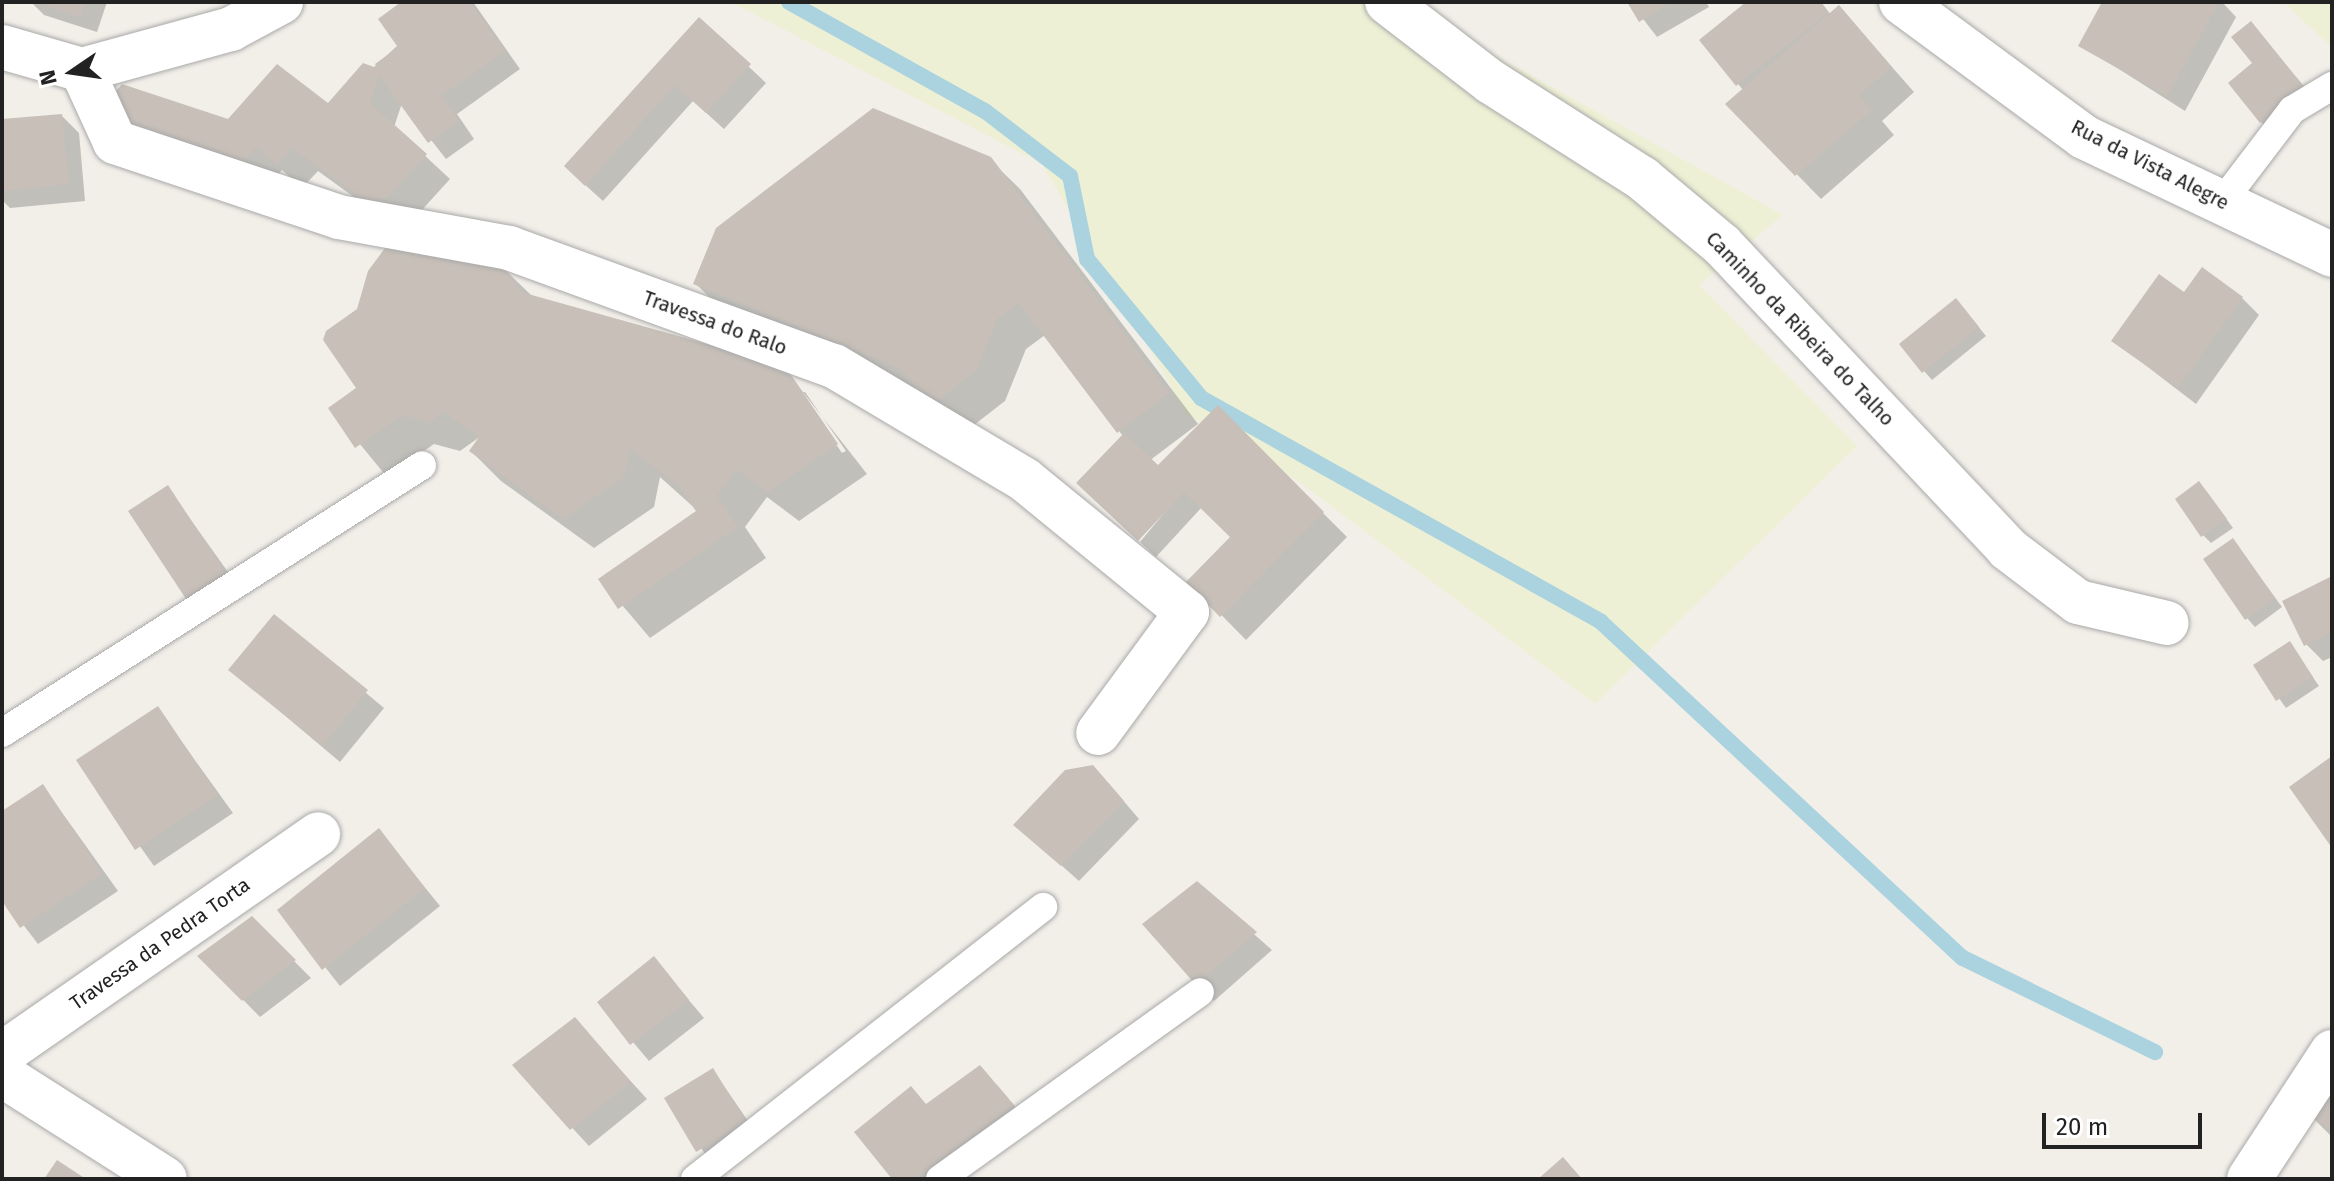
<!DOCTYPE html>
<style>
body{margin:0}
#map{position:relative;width:2334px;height:1181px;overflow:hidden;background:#f2efe9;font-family:"Fira Sans",sans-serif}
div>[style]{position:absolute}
.farmland>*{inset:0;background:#eef0d5}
.shadow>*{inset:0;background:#0003}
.stream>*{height:16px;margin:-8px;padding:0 8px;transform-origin:8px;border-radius:8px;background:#aad3df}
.building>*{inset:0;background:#c7bfb8}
.roads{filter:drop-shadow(0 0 2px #a9a9a9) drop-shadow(0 0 2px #a9a9a9)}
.service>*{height:28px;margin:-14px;padding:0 14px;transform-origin:14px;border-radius:14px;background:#fff}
.minor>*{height:44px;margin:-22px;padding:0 22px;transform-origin:22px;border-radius:22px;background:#fff}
span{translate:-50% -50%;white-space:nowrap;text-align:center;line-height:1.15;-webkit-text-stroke:7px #fff;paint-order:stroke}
.street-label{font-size:20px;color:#222}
.frame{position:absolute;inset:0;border:4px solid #222;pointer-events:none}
.north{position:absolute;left:32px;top:32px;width:80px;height:80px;-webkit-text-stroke:6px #fff;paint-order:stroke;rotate:257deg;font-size:22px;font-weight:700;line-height:32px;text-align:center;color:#222}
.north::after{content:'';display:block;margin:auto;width:28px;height:36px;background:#222;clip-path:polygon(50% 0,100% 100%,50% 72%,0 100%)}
.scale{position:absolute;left:2042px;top:1113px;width:160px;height:36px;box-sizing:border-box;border:4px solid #222;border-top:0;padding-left:10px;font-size:24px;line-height:28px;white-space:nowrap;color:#222;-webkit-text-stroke:6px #fff;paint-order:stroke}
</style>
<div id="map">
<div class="farmland">
<i style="clip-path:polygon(731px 2px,1399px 2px,1783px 215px,1699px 285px,1857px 446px,1595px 704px,1299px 482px,1187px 414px,1042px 164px)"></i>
<i style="clip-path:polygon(2283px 2px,2332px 2px,2332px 48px,2309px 26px)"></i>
</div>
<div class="shadow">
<i style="clip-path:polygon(31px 2px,107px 2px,97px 32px,44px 15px)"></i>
<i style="clip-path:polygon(405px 2px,473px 2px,520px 69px,457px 114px,474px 139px,446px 159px,402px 103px,394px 127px,450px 179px,402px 232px,318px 171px,302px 188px,282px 170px,265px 189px,133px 126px,109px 102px,229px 122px,328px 105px,379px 71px,375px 64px,400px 46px)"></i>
<i style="clip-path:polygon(1630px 2px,1706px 2px,1709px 7px,1657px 37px)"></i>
<i style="clip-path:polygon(1749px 2px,1821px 2px,1831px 15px,1839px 7px,1914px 92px,1882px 121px,1894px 135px,1821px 199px,1728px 104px,1743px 90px,1702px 40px)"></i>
<i style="clip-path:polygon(2105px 2px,2222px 2px,2236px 17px,2185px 111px,2081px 45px)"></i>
<i style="clip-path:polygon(699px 20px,766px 83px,724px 129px,693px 101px,603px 201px,583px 183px)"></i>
<i style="clip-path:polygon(2251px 24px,2320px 105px,2278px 139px,2261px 122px)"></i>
<i style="clip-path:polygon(873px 110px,989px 159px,1020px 189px,1198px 424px,1149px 461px,1181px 491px,1161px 466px,1218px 408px,1347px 537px,1246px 640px,1189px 582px,1233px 537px,1202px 507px,1156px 557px,1140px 542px,1184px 489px,1137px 539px,1079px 483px,1123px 436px,1045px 335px,1026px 349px,1005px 401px,961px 435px,922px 394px,726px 314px,696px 284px,718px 229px)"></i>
<i style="clip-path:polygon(62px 116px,79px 133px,85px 201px,10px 208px,2px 200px,2px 121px)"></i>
<i style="clip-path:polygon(evenodd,502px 267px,533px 297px,784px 368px,867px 474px,799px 521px,767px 497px,745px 527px,766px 558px,650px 638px,600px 579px,699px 512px,660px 477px,654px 507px,594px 548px,501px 481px,471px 451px,481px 436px,460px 451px,434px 444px,387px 477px,331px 409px,502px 267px,800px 392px,805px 392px,846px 451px,842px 453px,800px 392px)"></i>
<i style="clip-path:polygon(2185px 295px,2242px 298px,2259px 315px,2196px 404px,2114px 341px)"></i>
<i style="clip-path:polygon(1964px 309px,1986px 336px,1932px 380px,1924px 371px)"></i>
<i style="clip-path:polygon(168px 488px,243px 593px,206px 617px)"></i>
<i style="clip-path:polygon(2207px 492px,2233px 528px,2211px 543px,2203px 535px)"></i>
<i style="clip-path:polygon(2233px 540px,2282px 607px,2255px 627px,2247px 618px)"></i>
<i style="clip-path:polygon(2332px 578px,2332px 657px,2323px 661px,2306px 644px)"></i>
<i style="clip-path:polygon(274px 616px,384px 708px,340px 762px,231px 670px)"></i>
<i style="clip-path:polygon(2289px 643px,2319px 686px,2286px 708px,2256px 666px)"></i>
<i style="clip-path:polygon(158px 709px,233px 813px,154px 866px,79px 761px)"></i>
<i style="clip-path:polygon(1109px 784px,1139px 819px,1079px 881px,1016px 825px)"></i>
<i style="clip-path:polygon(43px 786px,118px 891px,38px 944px,2px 897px,2px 813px)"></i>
<i style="clip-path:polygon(379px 831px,440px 906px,340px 986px,280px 910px)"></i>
<i style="clip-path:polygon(1197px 884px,1272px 950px,1214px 1001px,1197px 984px)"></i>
<i style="clip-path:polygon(252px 919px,311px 978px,260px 1017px,200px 956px)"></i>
<i style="clip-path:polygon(654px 959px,704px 1018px,649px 1061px,599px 1002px)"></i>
<i style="clip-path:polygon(575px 1020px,647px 1099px,589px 1146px,515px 1066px)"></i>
<i style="clip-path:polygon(713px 1070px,761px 1140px,715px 1168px,666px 1098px)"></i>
<i style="clip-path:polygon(2332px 1077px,2332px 1137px,2310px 1115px)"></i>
<i style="clip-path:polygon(997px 1085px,1029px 1123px,954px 1179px,894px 1179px,927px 1106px)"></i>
</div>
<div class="stream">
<i style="left:789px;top:2px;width:224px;rotate:29.1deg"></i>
<i style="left:985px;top:111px;width:107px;rotate:37.4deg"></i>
<i style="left:1070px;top:176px;width:85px;rotate:78.4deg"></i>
<i style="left:1087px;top:259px;width:180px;rotate:50.6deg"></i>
<i style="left:1201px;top:398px;width:458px;rotate:29.2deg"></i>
<i style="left:1601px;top:622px;width:494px;rotate:42.9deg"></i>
<i style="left:1963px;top:958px;width:214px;rotate:26.1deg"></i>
</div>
<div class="building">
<i style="clip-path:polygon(38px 2px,85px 2px,80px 17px)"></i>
<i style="clip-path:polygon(401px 2px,470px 2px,505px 51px,441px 96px,459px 121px,428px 143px,379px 75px,370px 103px,427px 154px,377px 209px,292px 148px,277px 165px,257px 147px,241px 165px,140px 132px,106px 102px,122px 84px,228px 119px,277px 64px,328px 103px,363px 63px,374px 67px,397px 46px,378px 19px)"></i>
<i style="clip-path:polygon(1627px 2px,1672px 2px,1639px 22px)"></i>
<i style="clip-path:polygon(1746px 2px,1820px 2px,1828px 13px,1736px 86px,1699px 40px)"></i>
<i style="clip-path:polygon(2102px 2px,2219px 2px,2167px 96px,2078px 46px)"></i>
<i style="clip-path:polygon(1839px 5px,1892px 67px,1859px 95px,1872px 110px,1795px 176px,1725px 104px)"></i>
<i style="clip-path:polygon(699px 17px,751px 64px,706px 113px,675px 85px,585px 186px,564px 166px)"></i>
<i style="clip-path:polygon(2251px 21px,2304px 87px,2260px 123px,2228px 83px,2252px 63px,2231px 37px)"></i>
<i style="clip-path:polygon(873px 108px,991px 157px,1169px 393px,1117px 433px,1019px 303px,997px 319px,976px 371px,929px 407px,901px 369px,693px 284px,716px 228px)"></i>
<i style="clip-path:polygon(62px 114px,69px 184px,2px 191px,2px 119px)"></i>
<i style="clip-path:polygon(388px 244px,503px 265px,521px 292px,785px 366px,838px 444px,768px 492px,736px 469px,717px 496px,738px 527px,618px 609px,598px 579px,696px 511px,677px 484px,630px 449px,624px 477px,563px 519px,469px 451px,479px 437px,444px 412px,429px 422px,403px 415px,355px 448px,328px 408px,356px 388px,323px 340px,326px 331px,357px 309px,368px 271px)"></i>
<i style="clip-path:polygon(2202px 267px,2243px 297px,2178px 388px,2111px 341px,2159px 274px,2184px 292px)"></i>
<i style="clip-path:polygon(1956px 298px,1979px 327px,1922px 373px,1899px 344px)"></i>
<i style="clip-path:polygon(1218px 405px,1324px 512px,1220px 617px,1186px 582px,1230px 537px,1184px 492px,1138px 541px,1076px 483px,1124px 433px,1158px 465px)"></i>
<i style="clip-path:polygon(2199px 481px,2227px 519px,2201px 537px,2175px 499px)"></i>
<i style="clip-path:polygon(168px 485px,227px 575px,188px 602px,128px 511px)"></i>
<i style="clip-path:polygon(2233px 538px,2275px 598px,2245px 620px,2203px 559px)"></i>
<i style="clip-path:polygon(2332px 576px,2332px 632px,2304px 646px,2282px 601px)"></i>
<i style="clip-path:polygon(274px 614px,368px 690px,323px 746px,228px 670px)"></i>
<i style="clip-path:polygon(2290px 641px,2313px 677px,2276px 701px,2253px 665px)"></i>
<i style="clip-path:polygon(158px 706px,218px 795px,135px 850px,76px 760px)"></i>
<i style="clip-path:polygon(2332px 756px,2332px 848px,2289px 787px)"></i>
<i style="clip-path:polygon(1093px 765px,1124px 801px,1061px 866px,1013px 825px,1065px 770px)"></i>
<i style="clip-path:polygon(43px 784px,102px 874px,20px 928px,2px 901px,2px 811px)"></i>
<i style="clip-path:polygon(379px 828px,425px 888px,322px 970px,277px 910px)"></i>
<i style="clip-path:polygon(1197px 881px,1257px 932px,1196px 985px,1142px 924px)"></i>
<i style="clip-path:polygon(252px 916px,296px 960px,242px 1001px,197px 956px)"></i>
<i style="clip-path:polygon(654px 956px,689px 1000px,630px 1045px,597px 1002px)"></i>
<i style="clip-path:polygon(575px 1017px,631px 1082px,570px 1130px,512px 1065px)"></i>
<i style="clip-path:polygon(980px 1065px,1014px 1105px,915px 1179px,892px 1179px,854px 1132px,911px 1086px,926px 1104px)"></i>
<i style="clip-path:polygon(713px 1068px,746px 1122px,696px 1152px,664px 1098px)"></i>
<i style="clip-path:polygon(2332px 1074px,2332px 1131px,2308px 1115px)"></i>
<i style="clip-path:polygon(1563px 1157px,1582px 1179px,1538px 1179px)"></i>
<i style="clip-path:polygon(57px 1160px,86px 1179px,44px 1179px)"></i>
</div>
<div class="roads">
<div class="service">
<i style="left:2222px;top:202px;width:116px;rotate:-52.7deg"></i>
<i style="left:2292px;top:110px;width:47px;rotate:-31deg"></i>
<i style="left:2px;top:733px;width:498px;rotate:-32.5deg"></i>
<i style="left:695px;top:1179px;width:442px;rotate:-38deg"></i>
<i style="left:940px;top:1179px;width:320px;rotate:-35.7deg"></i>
</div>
<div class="minor">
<i style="left:1387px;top:2px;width:131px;rotate:37.6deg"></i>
<i style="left:1491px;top:82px;width:180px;rotate:32.5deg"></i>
<i style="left:1643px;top:179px;width:103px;rotate:39.9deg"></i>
<i style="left:1722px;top:245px;width:417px;rotate:46.7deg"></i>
<i style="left:2008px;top:549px;width:88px;rotate:37.1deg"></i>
<i style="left:2078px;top:602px;width:91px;rotate:13.3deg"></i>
<i style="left:1901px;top:2px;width:227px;rotate:36.4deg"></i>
<i style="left:2084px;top:137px;width:275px;rotate:25.4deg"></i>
<i style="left:2px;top:47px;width:83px;rotate:16deg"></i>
<i style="left:82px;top:70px;width:155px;rotate:-15.4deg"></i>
<i style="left:231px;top:29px;width:57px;rotate:-28.4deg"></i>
<i style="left:82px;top:70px;width:79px;rotate:65.4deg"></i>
<i style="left:115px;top:142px;width:236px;rotate:18.5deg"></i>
<i style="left:339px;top:217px;width:173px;rotate:10.3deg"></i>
<i style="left:509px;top:248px;width:346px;rotate:20deg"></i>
<i style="left:834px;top:366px;width:222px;rotate:30.8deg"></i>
<i style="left:1025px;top:480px;width:209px;rotate:39.2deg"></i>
<i style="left:1187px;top:612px;width:150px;rotate:126.3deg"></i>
<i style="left:2px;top:1054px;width:385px;rotate:-34.8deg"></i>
<i style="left:2px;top:1075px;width:193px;rotate:32.5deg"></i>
<i style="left:2249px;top:1179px;width:152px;rotate:-56.8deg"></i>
</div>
</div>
<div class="street-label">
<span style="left:2150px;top:165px;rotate:27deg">Rua da Vista Alegre</span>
<span style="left:715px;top:323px;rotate:20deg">Travessa do Ralo</span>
<span style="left:1800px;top:329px;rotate:46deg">Caminho da Ribeira do Talho</span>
<span style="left:160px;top:944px;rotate:-35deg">Travessa da Pedra Torta</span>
</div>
<div class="frame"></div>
<div class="north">N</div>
<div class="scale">20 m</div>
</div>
